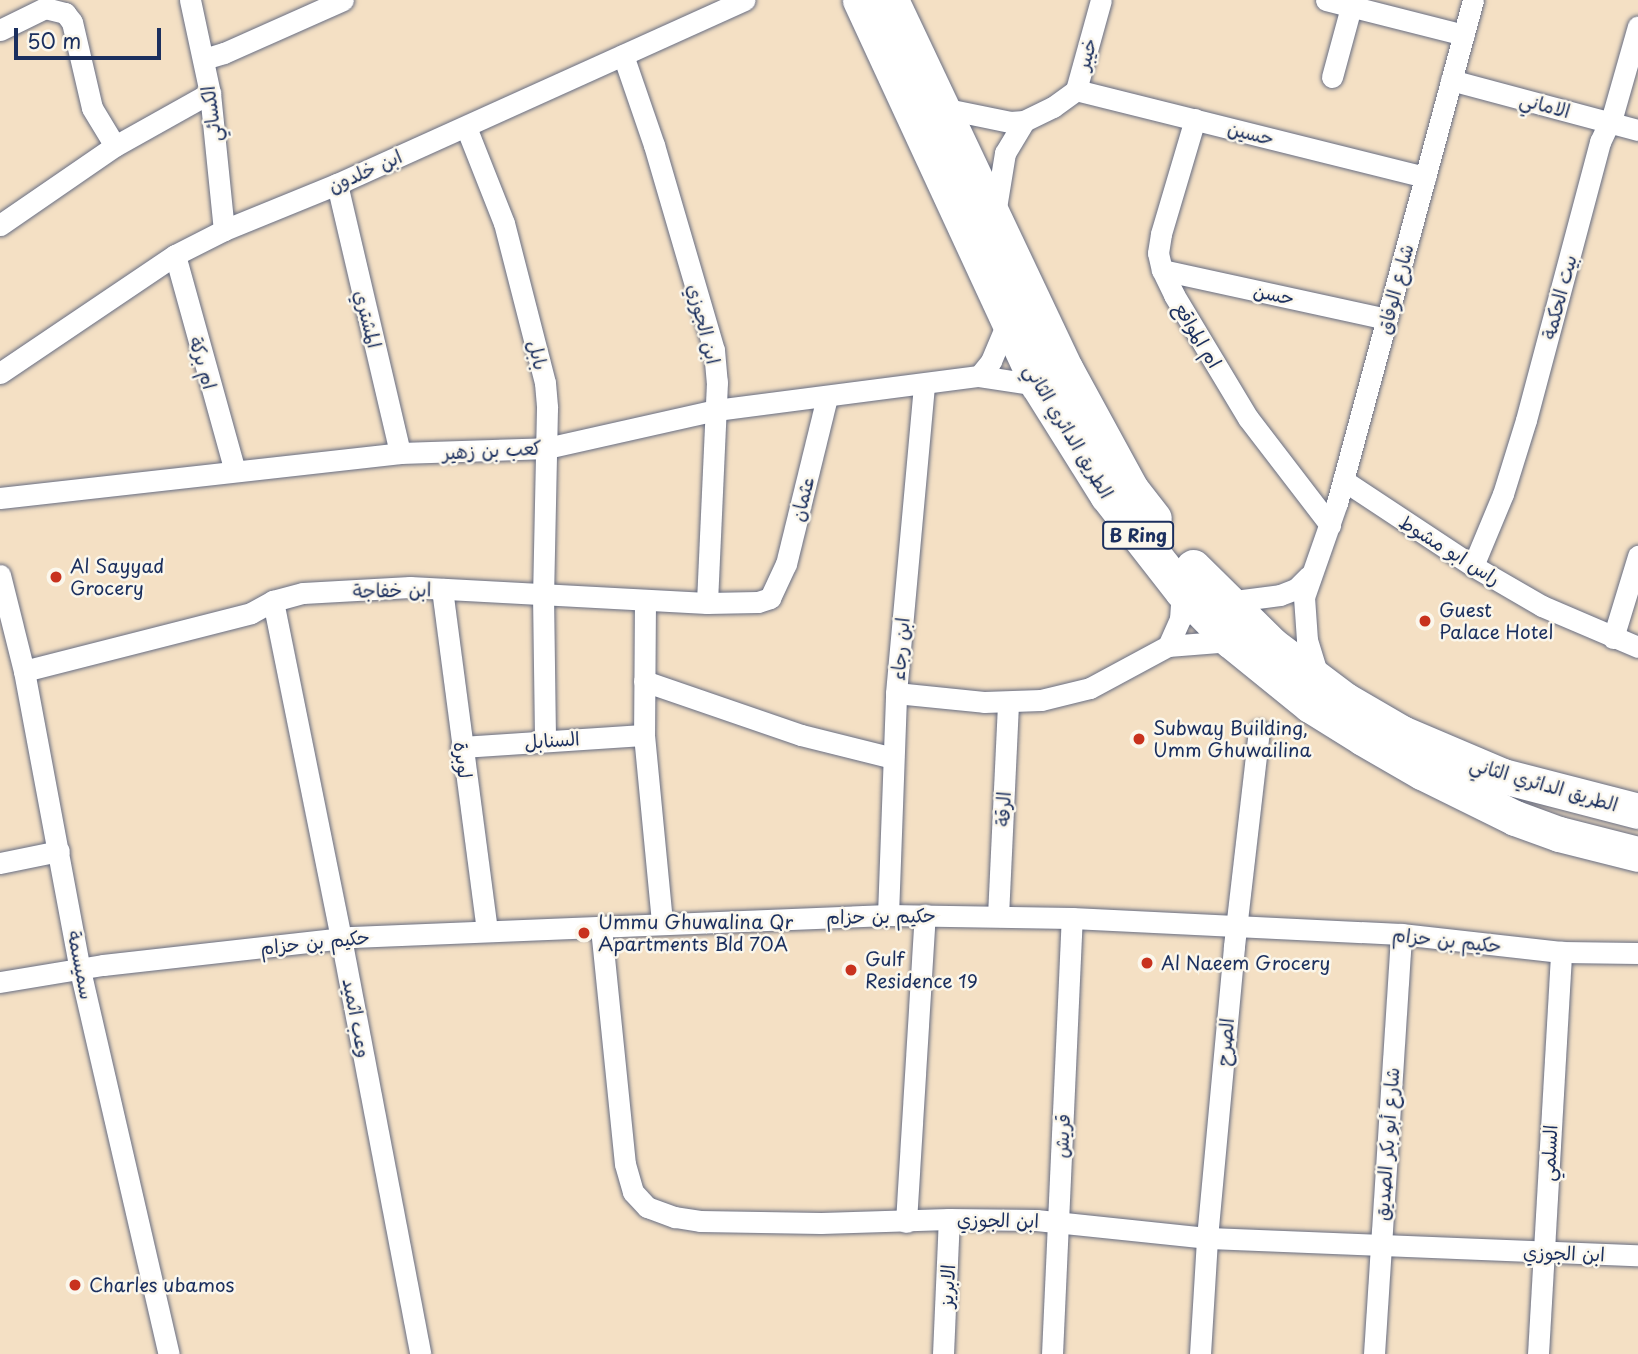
<!DOCTYPE html>
<meta charset="utf-8">
<style>
body{margin:0}
#map{position:relative;width:1638px;height:1354px;overflow:hidden;background:#f4e0c4;font-family:"Playpen Sans","Playpen Sans Arabic",sans-serif}
div>[style]{position:absolute}
.roads{filter:drop-shadow(0 0 2px #676d82) drop-shadow(0 0 2px #676d82)}
.street>*{height:21px;margin:-10.5px;padding:0 10.5px;transform-origin:10.5px;border-radius:10.5px;background:#fff}
.primary>*{height:35px;margin:-17.5px;padding:0 17.5px;transform-origin:17.5px;border-radius:17.5px;background:#fff}
.dots>*{width:19px;height:19px;translate:-50% -50%;box-sizing:border-box;border:4px solid #fbf7ec;border-radius:50%}
span{translate:-50% -50%;white-space:nowrap;text-align:center;line-height:1.15;-webkit-text-stroke:5px #fbf7ec;paint-order:stroke}
.shield-label span{padding:2px 5px;background:#fbf7ec;border:2px solid;border-radius:5px;-webkit-text-stroke-width:0}
.shield-label{font-size:18px;color:#1b2f5e;font-weight:700}
.street-label{font-size:19px;color:#1b2f5e}
.poi-label{font-size:19px;color:#1b2f5e}
.left{translate:0 -50%;text-align:left}
.scale{position:absolute;left:14px;top:28px;width:147px;height:32px;box-sizing:border-box;border:4px solid #1b2f5e;border-top:0;padding-left:9px;font-size:21px;line-height:24px;white-space:nowrap;color:#1b2f5e;-webkit-text-stroke:5px #fbf7ec;paint-order:stroke}
</style>
<div id="map">
<div class="roads">
<div class="street">
<i style="left:190px;top:0;width:95px;rotate:77.9deg"></i>
<i style="left:210px;top:93px;width:138px;rotate:84.2deg"></i>
<i style="left:1326px;top:0;width:142px;rotate:14.2deg"></i>
<i style="left:0;top:30px;width:50px;rotate:-26.1deg"></i>
<i style="left:45px;top:8px;width:21px;rotate:14deg"></i>
<i style="left:65px;top:13px;width:11px;rotate:52deg"></i>
<i style="left:72px;top:22px;width:88px;rotate:76.9deg"></i>
<i style="left:92px;top:108px;width:44px;rotate:58.8deg"></i>
<i style="left:623px;top:55px;width:95px;rotate:71deg"></i>
<i style="left:654px;top:145px;width:214px;rotate:73.7deg"></i>
<i style="left:714px;top:350px;width:32px;rotate:85deg"></i>
<i style="left:717px;top:382px;width:221px;rotate:92.6deg"></i>
<i style="left:204px;top:59px;width:21px;rotate:-17deg"></i>
<i style="left:224px;top:53px;width:130px;rotate:-24deg"></i>
<i style="left:1332px;top:77px;width:73px;rotate:-74.8deg"></i>
<i style="left:1451px;top:80px;width:194px;rotate:15deg"></i>
<i style="left:1076px;top:90px;width:360px;rotate:14deg"></i>
<i style="left:942px;top:108px;width:69px;rotate:11.6deg"></i>
<i style="left:1010px;top:122px;width:14px;rotate:-4deg"></i>
<i style="left:1024px;top:121px;width:32px;rotate:-26deg"></i>
<i style="left:1053px;top:107px;width:29px;rotate:-36deg"></i>
<i style="left:1076px;top:90px;width:93px;rotate:-74.5deg"></i>
<i style="left:1195px;top:119px;width:120px;rotate:106.5deg"></i>
<i style="left:1161px;top:234px;width:19px;rotate:99deg"></i>
<i style="left:1158px;top:253px;width:17px;rotate:77deg"></i>
<i style="left:1162px;top:270px;width:28px;rotate:64deg"></i>
<i style="left:1174px;top:295px;width:144px;rotate:59deg"></i>
<i style="left:1248px;top:418px;width:135px;rotate:52.5deg"></i>
<i style="left:466px;top:127px;width:103px;rotate:68.4deg"></i>
<i style="left:504px;top:223px;width:165px;rotate:75.6deg"></i>
<i style="left:545px;top:383px;width:25px;rotate:85deg"></i>
<i style="left:547px;top:408px;width:186px;rotate:91.2deg"></i>
<i style="left:543px;top:594px;width:146px;rotate:89.2deg"></i>
<i style="left:337px;top:184px;width:276px;rotate:76.8deg"></i>
<i style="left:995px;top:214px;width:62px;rotate:-80.7deg"></i>
<i style="left:1005px;top:153px;width:37px;rotate:-59deg"></i>
<i style="left:0;top:225px;width:140px;rotate:-34.5deg"></i>
<i style="left:115px;top:146px;width:109px;rotate:-29.2deg"></i>
<i style="left:175px;top:255px;width:224px;rotate:74.5deg"></i>
<i style="left:1162px;top:270px;width:229px;rotate:12.3deg"></i>
<i style="left:0;top:373px;width:211px;rotate:-34deg"></i>
<i style="left:175px;top:255px;width:55px;rotate:-27deg"></i>
<i style="left:224px;top:230px;width:122px;rotate:-22.2deg"></i>
<i style="left:337px;top:184px;width:447px;rotate:-24.3deg"></i>
<i style="left:979px;top:376px;width:19px;rotate:-51deg"></i>
<i style="left:991px;top:361px;width:41px;rotate:-67.2deg"></i>
<i style="left:1343px;top:480px;width:156px;rotate:33.5deg"></i>
<i style="left:1473px;top:566px;width:80px;rotate:30.1deg"></i>
<i style="left:1542px;top:606px;width:104px;rotate:23.1deg"></i>
<i style="left:0;top:498px;width:403px;rotate:-6.4deg"></i>
<i style="left:400px;top:453px;width:147px;rotate:-1.9deg"></i>
<i style="left:547px;top:448px;width:173px;rotate:-12.7deg"></i>
<i style="left:716px;top:410px;width:265px;rotate:-7.4deg"></i>
<i style="left:979px;top:376px;width:60px;rotate:8.7deg"></i>
<i style="left:1473px;top:566px;width:78px;rotate:-67.4deg"></i>
<i style="left:1503px;top:494px;width:77px;rotate:-72.7deg"></i>
<i style="left:1526px;top:420px;width:288px;rotate:-75.1deg"></i>
<i style="left:1600px;top:142px;width:31px;rotate:-65deg"></i>
<i style="left:1613px;top:114px;width:91px;rotate:-74.1deg"></i>
<i style="left:0;top:575px;width:99px;rotate:76deg"></i>
<i style="left:24px;top:671px;width:304px;rotate:79.4deg"></i>
<i style="left:80px;top:970px;width:394px;rotate:77deg"></i>
<i style="left:442px;top:589px;width:344px;rotate:82.5deg"></i>
<i style="left:645px;top:600px;width:135px;rotate:90.4deg"></i>
<i style="left:644px;top:735px;width:189px;rotate:84.5deg"></i>
<i style="left:273px;top:601px;width:344px;rotate:78.6deg"></i>
<i style="left:341px;top:938px;width:423px;rotate:79.2deg"></i>
<i style="left:1227px;top:602px;width:53px;rotate:-7.5deg"></i>
<i style="left:1280px;top:595px;width:17px;rotate:-21deg"></i>
<i style="left:1296px;top:589px;width:18px;rotate:-45deg"></i>
<i style="left:1613px;top:638px;width:86px;rotate:-73deg"></i>
<i style="left:1168px;top:646px;width:30px;rotate:-66deg"></i>
<i style="left:1180px;top:619px;width:28px;rotate:-86deg"></i>
<i style="left:24px;top:671px;width:234px;rotate:-14.3deg"></i>
<i style="left:251px;top:613px;width:25px;rotate:-29deg"></i>
<i style="left:273px;top:601px;width:31px;rotate:-15deg"></i>
<i style="left:303px;top:593px;width:107px;rotate:-3.2deg"></i>
<i style="left:410px;top:587px;width:297px;rotate:3.1deg"></i>
<i style="left:707px;top:603px;width:51px;rotate:-1.1deg"></i>
<i style="left:758px;top:602px;width:13px;rotate:-18deg"></i>
<i style="left:770px;top:598px;width:38px;rotate:-65deg"></i>
<i style="left:786px;top:564px;width:172px;rotate:-76.2deg"></i>
<i style="left:1319px;top:679px;width:41px;rotate:-107.1deg"></i>
<i style="left:1307px;top:640px;width:43px;rotate:-94deg"></i>
<i style="left:1304px;top:597px;width:100px;rotate:-70.7deg"></i>
<i style="left:1337px;top:503px;width:521px;rotate:-74.87deg"></i>
<i style="left:644px;top:681px;width:166px;rotate:19deg"></i>
<i style="left:801px;top:735px;width:95px;rotate:14deg"></i>
<i style="left:896px;top:693px;width:88px;rotate:5.8deg"></i>
<i style="left:984px;top:702px;width:57px;rotate:-2deg"></i>
<i style="left:1041px;top:700px;width:50px;rotate:-13.8deg"></i>
<i style="left:1090px;top:688px;width:89px;rotate:-28.3deg"></i>
<i style="left:1168px;top:646px;width:63px;rotate:-4.5deg"></i>
<i style="left:461px;top:747px;width:183px;rotate:-3.8deg"></i>
<i style="left:0;top:863px;width:60px;rotate:-11.5deg"></i>
<i style="left:888px;top:915px;width:222px;rotate:-87.9deg"></i>
<i style="left:896px;top:693px;width:310px;rotate:-84.8deg"></i>
<i style="left:998px;top:916px;width:214px;rotate:-87.3deg"></i>
<i style="left:601px;top:928px;width:237px;rotate:84.2deg"></i>
<i style="left:625px;top:1164px;width:29px;rotate:74deg"></i>
<i style="left:633px;top:1192px;width:21px;rotate:47deg"></i>
<i style="left:647px;top:1207px;width:30px;rotate:20deg"></i>
<i style="left:675px;top:1217px;width:25px;rotate:9deg"></i>
<i style="left:700px;top:1221px;width:121px;rotate:0.9deg"></i>
<i style="left:821px;top:1223px;width:128px;rotate:-1.8deg"></i>
<i style="left:949px;top:1219px;width:87px;rotate:0.7deg"></i>
<i style="left:1036px;top:1220px;width:172px;rotate:6deg"></i>
<i style="left:1207px;top:1238px;width:431px;rotate:2.3deg"></i>
<i style="left:0;top:982px;width:104px;rotate:-9.4deg"></i>
<i style="left:103px;top:965px;width:251px;rotate:-6.4deg"></i>
<i style="left:352px;top:937px;width:536px;rotate:-2.35deg"></i>
<i style="left:888px;top:915px;width:184px;rotate:0.9deg"></i>
<i style="left:1072px;top:918px;width:329px;rotate:2.8deg"></i>
<i style="left:1401px;top:934px;width:161px;rotate:6.4deg"></i>
<i style="left:1561px;top:952px;width:77px;rotate:0.7deg"></i>
<i style="left:906px;top:1222px;width:308px;rotate:-86.5deg"></i>
<i style="left:943px;top:1354px;width:135px;rotate:-87.5deg"></i>
<i style="left:1052px;top:1354px;width:436px;rotate:-87.4deg"></i>
<i style="left:1200px;top:1354px;width:116px;rotate:-86.5deg"></i>
<i style="left:1207px;top:1238px;width:293px;rotate:-84.7deg"></i>
<i style="left:1234px;top:946px;width:217px;rotate:-83.4deg"></i>
<i style="left:1374px;top:1354px;width:421px;rotate:-86.3deg"></i>
<i style="left:1538px;top:1354px;width:403px;rotate:-86.7deg"></i>
</div>
<div class="primary">
<i style="left:860px;top:0;width:424px;rotate:65.2deg"></i>
<i style="left:1038px;top:385px;width:130px;rotate:57.9deg"></i>
<i style="left:1107px;top:495px;width:122px;rotate:52deg"></i>
<i style="left:1182px;top:591px;width:70px;rotate:45.6deg"></i>
<i style="left:1231px;top:641px;width:102px;rotate:39deg"></i>
<i style="left:1310px;top:705px;width:62px;rotate:31.9deg"></i>
<i style="left:1363px;top:738px;width:68px;rotate:30deg"></i>
<i style="left:1422px;top:772px;width:104px;rotate:26.3deg"></i>
<i style="left:1515px;top:818px;width:47px;rotate:20deg"></i>
<i style="left:1559px;top:834px;width:81px;rotate:14.2deg"></i>
<i style="left:891px;top:0;width:407px;rotate:64.7deg"></i>
<i style="left:1065px;top:368px;width:138px;rotate:61.4deg"></i>
<i style="left:1131px;top:489px;width:37px;rotate:52deg"></i>
<i style="left:1193px;top:567px;width:111px;rotate:44.6deg"></i>
<i style="left:1272px;top:645px;width:91px;rotate:37deg"></i>
<i style="left:1345px;top:700px;width:66px;rotate:30.1deg"></i>
<i style="left:1402px;top:733px;width:110px;rotate:23.1deg"></i>
<i style="left:1503px;top:776px;width:139px;rotate:14.5deg"></i>
</div>
</div>
<div class="dots">
<i style="left:56px;top:577px;background:#c8321e"></i>
<i style="left:1425px;top:621px;background:#c8321e"></i>
<i style="left:1139px;top:739px;background:#c8321e"></i>
<i style="left:584px;top:933px;background:#c8321e"></i>
<i style="left:1147px;top:963px;background:#c8321e"></i>
<i style="left:851px;top:970px;background:#c8321e"></i>
<i style="left:75px;top:1285px;background:#c8321e"></i>
</div>
<div class="shield-label">
<span style="left:1138px;top:535px">B Ring</span>
</div>
<div class="street-label">
<span style="left:1086px;top:54px;rotate:-75deg">خيبر</span>
<span style="left:1545px;top:105px;rotate:15deg">الاماني</span>
<span style="left:211px;top:114px;rotate:-97deg">الكسائي</span>
<span style="left:1251px;top:133px;rotate:14deg">حسين</span>
<span style="left:365px;top:171px;rotate:-24deg">ابن خلدون</span>
<span style="left:1395px;top:289px;rotate:-75deg">شارع الوفاق</span>
<span style="left:1274px;top:294px;rotate:12deg">حسن</span>
<span style="left:1559px;top:297px;rotate:-75deg">بيت الحكمة</span>
<span style="left:368px;top:319px;rotate:76deg">المشتري</span>
<span style="left:704px;top:324px;rotate:76deg">ابن الجوزي</span>
<span style="left:1198px;top:335px;rotate:59deg">ام المواقع</span>
<span style="left:538px;top:355px;rotate:77deg">بابل</span>
<span style="left:203px;top:363px;rotate:74deg">ام بركة</span>
<span style="left:1069px;top:431px;rotate:59deg">الطريق الدائري الثاني</span>
<span style="left:492px;top:450px;rotate:-3deg">كعب بن زهير</span>
<span style="left:802px;top:499px;rotate:-76deg">عثمان</span>
<span style="left:1450px;top:550px;rotate:32deg">راس ابو مشوط</span>
<span style="left:392px;top:590px;rotate:-1deg">ابن خفاجة</span>
<span style="left:900px;top:649px;rotate:-85deg">ابن رجاء</span>
<span style="left:552px;top:740px;rotate:-4deg">السنابل</span>
<span style="left:463px;top:760px;rotate:82deg">لوبرة</span>
<span style="left:1544px;top:784px;rotate:16deg">الطريق الدائري الثاني</span>
<span style="left:1003px;top:809px;rotate:-87deg">الرقة</span>
<span style="left:881px;top:916px;rotate:-1deg">حكيم بن حزام</span>
<span style="left:1447px;top:940px;rotate:6deg">حكيم بن حزام</span>
<span style="left:315px;top:942px;rotate:-6deg">حكيم بن حزام</span>
<span style="left:81px;top:965px;rotate:79deg">سميسمة</span>
<span style="left:357px;top:1018px;rotate:79deg">وعب اثميد</span>
<span style="left:1225px;top:1042px;rotate:-85deg">الصرح</span>
<span style="left:1062px;top:1136px;rotate:-87deg">قريش</span>
<span style="left:1387px;top:1144px;rotate:-86deg">شارع أبو بكر الصديق</span>
<span style="left:1549px;top:1153px;rotate:-87deg">السلمي</span>
<span style="left:998px;top:1220px;rotate:1deg">ابن الجوزي</span>
<span style="left:1564px;top:1253px;rotate:2deg">ابن الجوزي</span>
<span style="left:947px;top:1286px;rotate:-87deg">الابريز</span>
</div>
<div class="poi-label">
<span class="left" style="left:70px;top:577px">Al Sayyad<br>Grocery</span>
<span class="left" style="left:1439px;top:621px">Guest<br>Palace Hotel</span>
<span class="left" style="left:1153px;top:739px">Subway Building,<br>Umm Ghuwailina</span>
<span class="left" style="left:598px;top:933px">Ummu Ghuwalina Qr<br>Apartments Bld 70A</span>
<span class="left" style="left:865px;top:970px">Gulf<br>Residence 19</span>
<span class="left" style="left:1161px;top:963px">Al Naeem Grocery</span>
<span class="left" style="left:89px;top:1285px">Charles ubamos</span>
</div>
<div class="scale">50 m</div>
</div>
